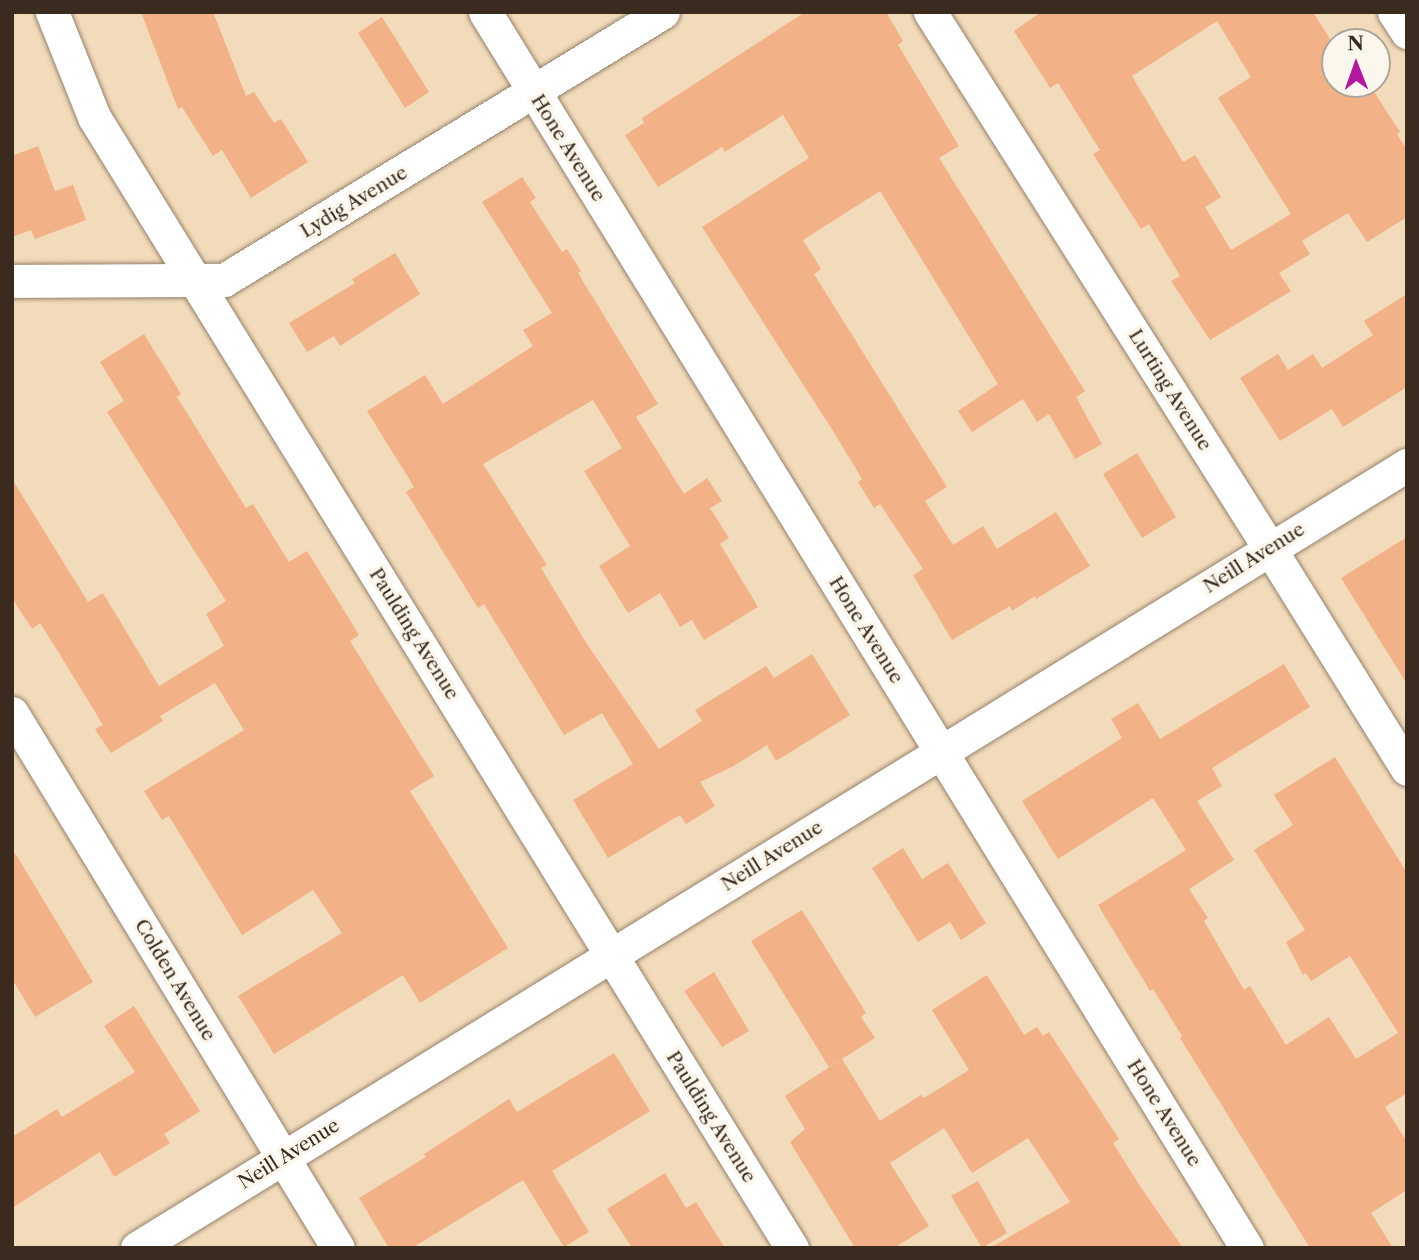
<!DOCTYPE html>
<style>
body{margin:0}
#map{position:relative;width:1419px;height:1260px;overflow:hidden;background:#f2dbbb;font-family:"Libre Caslon Text",serif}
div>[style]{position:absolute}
.building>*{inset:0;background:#f2b186}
.roads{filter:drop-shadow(0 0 2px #96826c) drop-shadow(0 0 2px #96826c)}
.minor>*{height:33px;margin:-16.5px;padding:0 16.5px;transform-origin:16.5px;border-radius:16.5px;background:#fff}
span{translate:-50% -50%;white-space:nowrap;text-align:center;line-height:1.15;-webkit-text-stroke:7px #fbf7ec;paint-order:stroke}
.street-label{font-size:19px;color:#3b2a1e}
.frame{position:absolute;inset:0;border:14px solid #3b2a1e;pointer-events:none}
.north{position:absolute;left:1321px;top:28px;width:70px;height:70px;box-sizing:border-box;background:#fbf7ec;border:2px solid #aea59a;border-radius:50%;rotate:359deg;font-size:19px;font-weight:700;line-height:28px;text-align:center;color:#3b2a1e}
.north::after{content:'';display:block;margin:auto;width:24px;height:32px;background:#b5179e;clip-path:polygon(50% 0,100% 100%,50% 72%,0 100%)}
</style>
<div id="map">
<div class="building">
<i style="clip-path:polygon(141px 12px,213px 12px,246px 96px,254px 92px,274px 123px,281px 119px,308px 162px,251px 198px,222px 150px,213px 156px,182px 107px,178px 109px)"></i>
<i style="clip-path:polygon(805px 12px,886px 12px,903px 41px,898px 45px,959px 146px,939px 158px,1085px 391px,1076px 397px,1102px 444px,1075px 459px,1049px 414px,1037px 422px,1023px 399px,972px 432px,958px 411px,998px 384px,880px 191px,803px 240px,821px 269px,814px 274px,947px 487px,925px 501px,953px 545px,983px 526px,997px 549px,1056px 512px,1090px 566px,1036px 599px,1035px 596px,1012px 611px,1010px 606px,952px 640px,913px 575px,923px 569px,880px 504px,874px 508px,858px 482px,862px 479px,835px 434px,702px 227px,809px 158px,783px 115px,725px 152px,722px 147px,658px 187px,625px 135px,644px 123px,642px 118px)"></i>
<i style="clip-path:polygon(evenodd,1041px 12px,1313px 12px,1335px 47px,1335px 84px,1369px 84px,1400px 132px,1397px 134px,1407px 150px,1407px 217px,1367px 242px,1348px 213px,1305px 239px,1302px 241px,1310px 254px,1279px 273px,1291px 291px,1210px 340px,1171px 281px,1180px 276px,1149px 224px,1141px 229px,1093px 154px,1100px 150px,1058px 83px,1050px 88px,1014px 31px,1041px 12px,1217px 21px,1251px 77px,1218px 98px,1291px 214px,1231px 250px,1205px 207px,1221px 197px,1195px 155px,1183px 162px,1132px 76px,1217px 21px)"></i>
<i style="clip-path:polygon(382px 17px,429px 92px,405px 108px,358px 33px)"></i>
<i style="clip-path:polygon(38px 146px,55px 191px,73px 185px,86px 220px,35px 239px,31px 230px,12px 237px,12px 156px)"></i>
<i style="clip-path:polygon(522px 177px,536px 198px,530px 202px,562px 252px,567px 249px,581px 271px,578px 273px,658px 404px,636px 417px,684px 494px,707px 478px,722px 501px,710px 508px,729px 538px,720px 544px,758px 607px,704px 640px,692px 620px,680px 627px,660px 593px,628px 613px,599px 566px,630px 546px,584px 471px,622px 448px,593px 400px,483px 464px,547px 565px,541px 568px,587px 644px,659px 749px,702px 721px,695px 710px,766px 666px,774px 678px,812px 654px,850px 715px,776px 761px,767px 745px,732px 767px,700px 782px,715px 806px,686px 824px,680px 815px,608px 858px,573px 800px,633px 764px,602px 713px,564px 735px,484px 604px,478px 608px,406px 492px,414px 487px,367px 411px,425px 375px,443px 404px,533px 346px,523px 330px,552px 313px,482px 202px)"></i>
<i style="clip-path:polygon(395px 253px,420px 294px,340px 346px,334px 336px,307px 352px,289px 323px,355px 283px,352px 279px)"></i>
<i style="clip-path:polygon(1407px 294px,1407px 387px,1343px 427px,1332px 409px,1280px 441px,1240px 378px,1278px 354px,1288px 370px,1313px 354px,1322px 368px,1373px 335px,1364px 321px)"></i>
<i style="clip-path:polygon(144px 334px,181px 394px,177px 397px,246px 508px,253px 504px,289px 562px,307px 551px,345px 612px,359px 635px,350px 641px,434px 776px,410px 791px,508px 948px,420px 1003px,403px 975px,274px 1054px,238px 996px,342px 933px,313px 890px,242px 935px,169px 816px,162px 820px,144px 791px,244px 730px,215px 683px,160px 716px,163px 721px,111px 753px,95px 729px,103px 725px,57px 650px,40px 623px,32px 629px,12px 598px,12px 479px,88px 602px,103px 593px,159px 686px,224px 646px,206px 614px,226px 601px,107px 412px,124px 401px,100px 362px)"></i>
<i style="clip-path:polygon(1137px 453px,1176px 517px,1142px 538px,1103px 474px)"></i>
<i style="clip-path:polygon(1407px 537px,1407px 684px,1341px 578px)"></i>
<i style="clip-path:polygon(1284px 664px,1310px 707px,1212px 768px,1222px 786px,1197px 801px,1234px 860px,1189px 889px,1208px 918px,1204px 921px,1244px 990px,1250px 986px,1286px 1045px,1329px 1017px,1356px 1059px,1398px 1033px,1350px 956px,1311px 981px,1306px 973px,1303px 975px,1286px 942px,1305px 930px,1254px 850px,1293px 825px,1274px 795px,1335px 757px,1407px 873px,1407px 1093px,1385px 1107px,1407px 1142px,1407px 1190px,1371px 1213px,1393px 1248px,1310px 1248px,1180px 1038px,1182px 1036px,1153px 989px,1150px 991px,1098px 905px,1186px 850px,1153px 798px,1058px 859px,1022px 801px,1122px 738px,1111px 719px,1138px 703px,1160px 739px)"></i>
<i style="clip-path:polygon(12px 848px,93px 982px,35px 1017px,12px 979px)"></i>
<i style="clip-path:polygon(903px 848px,922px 879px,948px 863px,986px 923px,961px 940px,950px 922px,918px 942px,872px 868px)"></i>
<i style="clip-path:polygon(802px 910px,866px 1013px,861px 1017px,875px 1038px,829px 1067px,751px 941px)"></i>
<i style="clip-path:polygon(714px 972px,749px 1031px,722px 1047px,684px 991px)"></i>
<i style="clip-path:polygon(987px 975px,1024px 1035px,1037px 1027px,1043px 1036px,1049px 1032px,1119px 1139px,1113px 1143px,1140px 1186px,1183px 1248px,990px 1248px,1070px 1202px,1028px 1138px,972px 1173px,944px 1128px,890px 1163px,929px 1226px,894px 1248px,855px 1248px,790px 1142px,805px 1129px,785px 1096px,842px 1059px,880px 1121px,921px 1095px,924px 1098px,969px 1070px,932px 1010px)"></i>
<i style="clip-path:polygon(134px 1006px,200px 1111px,164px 1134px,170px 1143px,114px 1177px,100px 1152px,12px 1208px,12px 1137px,57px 1109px,62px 1117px,135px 1072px,104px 1026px)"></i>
<i style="clip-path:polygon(614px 1053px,650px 1111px,552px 1171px,589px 1232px,564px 1247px,523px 1180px,412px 1248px,389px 1248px,359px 1198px,426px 1157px,424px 1154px,509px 1099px,517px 1112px)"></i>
<i style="clip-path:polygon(665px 1173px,686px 1208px,696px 1202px,725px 1248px,632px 1248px,607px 1209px)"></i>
<i style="clip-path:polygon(978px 1181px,1007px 1233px,982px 1248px,951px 1196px)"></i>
</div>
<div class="roads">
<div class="minor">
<i style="left:52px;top:12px;width:113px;rotate:68.2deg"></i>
<i style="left:94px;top:117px;width:1329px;rotate:58.32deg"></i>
<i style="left:485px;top:12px;width:1452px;rotate:58.35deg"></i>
<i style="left:930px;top:12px;width:636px;rotate:57.66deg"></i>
<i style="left:1270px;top:549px;width:259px;rotate:58.1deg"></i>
<i style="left:1394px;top:12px;width:24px;rotate:57deg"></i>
<i style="left:12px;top:281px;width:212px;rotate:-0.3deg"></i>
<i style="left:224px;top:280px;width:514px;rotate:-31.4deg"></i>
<i style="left:12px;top:713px;width:626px;rotate:58.64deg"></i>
<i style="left:137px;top:1248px;width:1492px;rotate:-31.66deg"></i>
</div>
</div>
<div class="street-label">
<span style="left:568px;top:148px;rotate:58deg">Hone Avenue</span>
<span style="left:354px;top:202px;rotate:-31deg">Lydig Avenue</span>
<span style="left:1170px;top:390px;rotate:58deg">Lurting Avenue</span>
<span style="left:1254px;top:558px;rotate:-32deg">Neill Avenue</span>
<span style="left:866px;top:630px;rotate:58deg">Hone Avenue</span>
<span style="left:414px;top:634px;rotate:58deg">Paulding Avenue</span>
<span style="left:772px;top:856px;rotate:-32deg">Neill Avenue</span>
<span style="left:175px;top:980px;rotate:59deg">Colden Avenue</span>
<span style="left:1164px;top:1113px;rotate:58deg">Hone Avenue</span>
<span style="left:711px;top:1117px;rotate:58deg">Paulding Avenue</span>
<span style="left:289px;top:1154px;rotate:-32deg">Neill Avenue</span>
</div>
<div class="frame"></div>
<div class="north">N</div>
</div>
